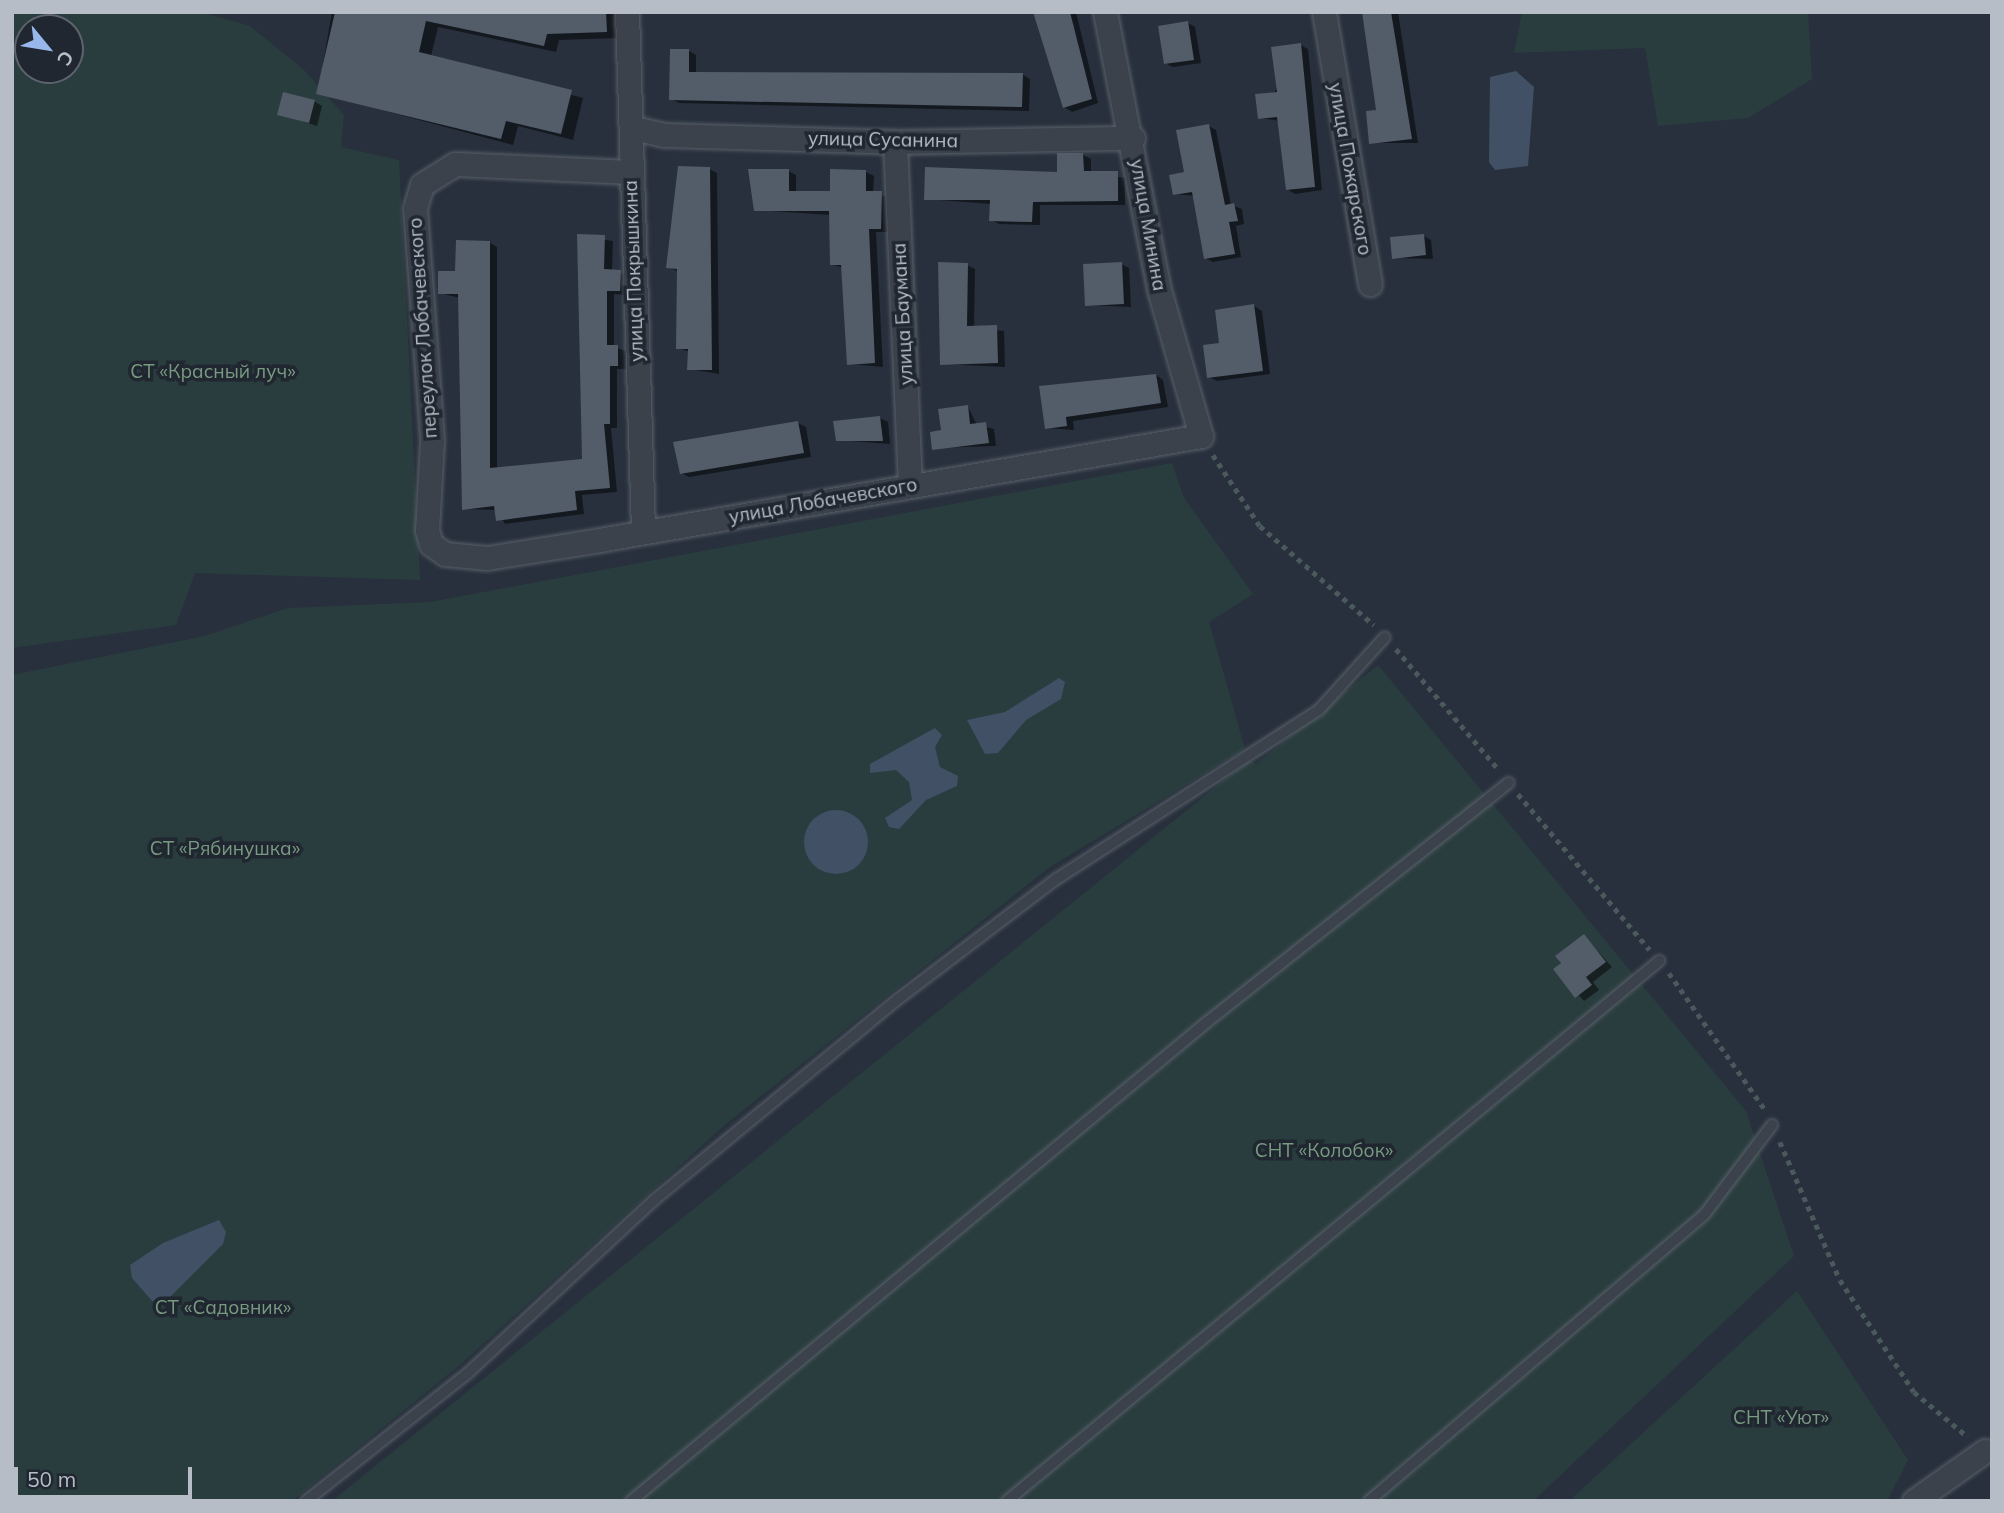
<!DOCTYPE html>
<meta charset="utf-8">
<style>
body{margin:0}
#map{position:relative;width:2004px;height:1513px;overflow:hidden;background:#27303c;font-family:Mulish,sans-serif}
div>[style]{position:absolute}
.green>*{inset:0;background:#2a3d3e}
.water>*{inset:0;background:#415065}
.round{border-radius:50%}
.shadow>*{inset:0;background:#0007}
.building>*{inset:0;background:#535c69}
.path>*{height:4.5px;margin-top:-2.25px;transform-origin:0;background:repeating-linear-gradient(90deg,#49595c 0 5px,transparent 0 10px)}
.roads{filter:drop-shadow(0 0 2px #59606a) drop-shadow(0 0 2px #59606a)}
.service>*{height:10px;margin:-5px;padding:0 5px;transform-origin:5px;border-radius:5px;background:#3b424c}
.minor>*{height:23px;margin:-11.5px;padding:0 11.5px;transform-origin:11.5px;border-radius:11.5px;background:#3b424c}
span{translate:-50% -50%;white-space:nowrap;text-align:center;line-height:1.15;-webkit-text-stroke:7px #202731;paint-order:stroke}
.street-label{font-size:19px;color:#b7bdc7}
.park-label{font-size:19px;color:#789a80}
.frame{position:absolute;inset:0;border:14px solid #b7bdc7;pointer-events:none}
.north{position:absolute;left:14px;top:14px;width:70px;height:70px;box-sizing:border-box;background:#202731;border:2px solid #5c636d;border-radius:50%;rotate:120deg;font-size:19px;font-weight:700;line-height:28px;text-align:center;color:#b7bdc7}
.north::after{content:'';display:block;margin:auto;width:24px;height:32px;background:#98b8ec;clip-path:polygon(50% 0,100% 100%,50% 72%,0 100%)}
.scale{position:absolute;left:14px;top:1467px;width:178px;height:32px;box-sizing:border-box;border:4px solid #b7bdc7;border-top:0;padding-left:9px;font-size:21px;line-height:24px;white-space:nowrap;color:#b7bdc7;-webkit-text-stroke:5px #202731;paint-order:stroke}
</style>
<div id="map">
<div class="green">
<i style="clip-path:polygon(evenodd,12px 12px,201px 12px,250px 26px,304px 70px,344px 115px,341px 147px,399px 160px,420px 580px,195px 573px,176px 625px,12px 648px,12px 12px,28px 28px,70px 28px,70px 70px,28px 70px,28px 28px)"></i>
<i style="clip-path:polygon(1522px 12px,1808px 12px,1812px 79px,1748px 118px,1658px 126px,1645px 48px,1514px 53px)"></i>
<i style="clip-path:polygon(1172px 463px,1184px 498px,1253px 594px,1209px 622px,1245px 749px,1050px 867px,726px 1124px,460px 1365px,292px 1501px,12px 1501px,12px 675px,205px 636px,288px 608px,430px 602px)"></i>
<i style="clip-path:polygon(1378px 665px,1746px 1111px,1794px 1256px,1533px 1501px,332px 1501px,1249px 760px,1256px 764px)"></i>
<i style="clip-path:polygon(1797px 1291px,1908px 1460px,1887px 1501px,1569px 1501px)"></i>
</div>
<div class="water">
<i style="clip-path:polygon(1516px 71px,1534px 87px,1528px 166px,1495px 170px,1489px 162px,1490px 77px)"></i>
<i style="clip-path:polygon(1059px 678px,1065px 682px,1061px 699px,1026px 720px,998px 753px,985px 754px,967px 720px,1005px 712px)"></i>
<i style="clip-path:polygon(935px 728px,942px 735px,935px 747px,940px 767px,958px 776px,957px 786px,926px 800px,899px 829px,889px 827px,885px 818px,912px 800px,909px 782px,896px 770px,870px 773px,870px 764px)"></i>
<i class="round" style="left:804px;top:810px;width:64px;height:64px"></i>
<i style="clip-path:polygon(219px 1220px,226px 1232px,223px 1244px,168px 1299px,152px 1301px,132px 1278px,130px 1265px,163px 1243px)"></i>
</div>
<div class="shadow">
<i style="clip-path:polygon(332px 12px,617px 12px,618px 38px,559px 40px,556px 52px,438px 27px,431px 56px,583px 98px,573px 140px,518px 126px,513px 145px,318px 93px)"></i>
<i style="clip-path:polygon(1037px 12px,1076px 12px,1098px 103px,1072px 112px,1064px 107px)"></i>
<i style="clip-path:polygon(1364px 12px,1398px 12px,1418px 143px,1371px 143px,1378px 112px)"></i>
<i style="clip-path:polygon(1188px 23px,1195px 27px,1201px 63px,1173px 67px,1165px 63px)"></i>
<i style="clip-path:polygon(1301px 45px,1308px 49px,1322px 190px,1295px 194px,1287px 189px,1280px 121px,1260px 118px)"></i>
<i style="clip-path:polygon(689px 51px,696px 55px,696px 74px,1023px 75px,1030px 79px,1029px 111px,679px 103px,671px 99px)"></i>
<i style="clip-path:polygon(314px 101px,322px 106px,317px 126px,280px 114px)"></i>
<i style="clip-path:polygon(1209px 126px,1216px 130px,1231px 205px,1242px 209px,1244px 224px,1236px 226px,1241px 257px,1213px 262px,1205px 258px,1195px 196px,1175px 194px)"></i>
<i style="clip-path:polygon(1083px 155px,1091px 159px,1091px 173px,1125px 178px,1125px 205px,1040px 205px,1040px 225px,999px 224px,991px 220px,991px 204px,926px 199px,1059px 173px)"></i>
<i style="clip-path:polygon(709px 169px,717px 173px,719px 374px,689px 369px,690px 352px,678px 348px,679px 272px,668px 267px)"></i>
<i style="clip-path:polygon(788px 171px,796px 175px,796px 193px,831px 193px,866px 172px,874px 176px,873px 193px,889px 197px,888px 232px,876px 232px,883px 367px,849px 364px,843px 268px,831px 264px,831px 215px,755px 210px)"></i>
<i style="clip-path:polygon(578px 236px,613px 241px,612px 271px,628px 276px,627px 295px,614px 294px,614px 347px,626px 351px,626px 369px,617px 369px,617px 428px,611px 428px,617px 492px,582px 495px,584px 514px,505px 524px,497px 510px,463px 509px,460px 298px,439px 293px,489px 242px,497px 247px,497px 469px,584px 460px)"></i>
<i style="clip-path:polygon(1424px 236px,1431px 240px,1433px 259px,1394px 258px)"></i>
<i style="clip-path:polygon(1121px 264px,1129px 268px,1131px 307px,1086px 305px)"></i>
<i style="clip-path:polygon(967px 265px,975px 269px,974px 328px,1004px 331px,1005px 367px,942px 364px)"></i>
<i style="clip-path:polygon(1254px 306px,1262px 311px,1270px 374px,1217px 381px,1209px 377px,1221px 344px)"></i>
<i style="clip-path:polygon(1156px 375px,1163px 380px,1168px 407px,1073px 421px,1074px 430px,1047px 428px,1041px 387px)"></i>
<i style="clip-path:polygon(968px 407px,977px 425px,994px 429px,996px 446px,933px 448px)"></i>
<i style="clip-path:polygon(880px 418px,888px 422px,890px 444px,837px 440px)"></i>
<i style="clip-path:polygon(798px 423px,806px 427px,811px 457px,689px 477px,681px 473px)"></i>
<i style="clip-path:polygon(1584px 936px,1612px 967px,1593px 982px,1599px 990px,1584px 1001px,1555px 969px)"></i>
</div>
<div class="building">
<i style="clip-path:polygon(335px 12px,606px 12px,607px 32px,547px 34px,544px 46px,426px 21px,419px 52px,572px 90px,561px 134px,506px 121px,501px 139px,316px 94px)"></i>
<i style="clip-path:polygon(1033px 12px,1070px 12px,1092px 99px,1063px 108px)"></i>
<i style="clip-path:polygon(1362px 12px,1391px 12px,1412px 139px,1369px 144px,1366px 111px,1376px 110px)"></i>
<i style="clip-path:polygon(1188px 21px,1194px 60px,1164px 64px,1158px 26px)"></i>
<i style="clip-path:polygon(1301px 43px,1315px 187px,1286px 190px,1277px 117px,1258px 119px,1255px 94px,1277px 92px,1271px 47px)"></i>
<i style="clip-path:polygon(670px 49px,689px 49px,689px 72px,1023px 73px,1022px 107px,669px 100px)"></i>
<i style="clip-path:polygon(283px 92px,315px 100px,309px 123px,277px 115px)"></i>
<i style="clip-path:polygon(1209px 124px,1225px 205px,1234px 203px,1238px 221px,1229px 222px,1235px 254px,1204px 259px,1192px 192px,1173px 195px,1169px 175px,1184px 172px,1176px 130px)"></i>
<i style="clip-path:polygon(1057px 153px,1083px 153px,1084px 171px,1118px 171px,1118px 201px,1033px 202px,1032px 222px,989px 221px,990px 200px,924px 200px,925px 167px,1057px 172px)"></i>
<i style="clip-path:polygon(678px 166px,710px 167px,712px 370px,687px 370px,688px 349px,676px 349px,677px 269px,666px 268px)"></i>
<i style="clip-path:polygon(748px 169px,789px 169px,789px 191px,830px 191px,830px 169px,866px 170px,866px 191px,882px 191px,881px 229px,869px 229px,875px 363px,847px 365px,841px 265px,830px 265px,829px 211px,754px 211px)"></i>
<i style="clip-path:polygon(577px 234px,605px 235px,604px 269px,621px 270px,620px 291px,607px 291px,607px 345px,618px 345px,618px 366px,610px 366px,610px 424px,604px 424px,610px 488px,575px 491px,577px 510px,496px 521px,494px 506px,462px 510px,458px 294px,438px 294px,438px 271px,455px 271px,456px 240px,490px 241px,490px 468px,582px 459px)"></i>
<i style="clip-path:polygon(1424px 234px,1426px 255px,1392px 259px,1390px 237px)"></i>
<i style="clip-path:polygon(938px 262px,968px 263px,967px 326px,997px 325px,998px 363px,940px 365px)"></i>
<i style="clip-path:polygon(1122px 262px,1124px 304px,1085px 306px,1083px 264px)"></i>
<i style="clip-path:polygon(1254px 304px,1263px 371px,1207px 378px,1203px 345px,1219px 343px,1215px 310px)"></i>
<i style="clip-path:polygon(1156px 374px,1161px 403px,1066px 417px,1067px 426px,1045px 429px,1039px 386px)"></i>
<i style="clip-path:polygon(968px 405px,970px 424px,986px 422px,989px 443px,932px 450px,930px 432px,941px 430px,938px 409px)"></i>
<i style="clip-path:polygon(880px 416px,883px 441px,836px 441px,833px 421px)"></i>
<i style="clip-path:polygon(798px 421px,804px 453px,680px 474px,673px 442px)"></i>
<i style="clip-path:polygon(1584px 934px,1606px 962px,1586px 977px,1592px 985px,1575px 998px,1553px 969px,1561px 963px,1555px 956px)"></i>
</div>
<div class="path">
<i style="left:1213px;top:455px;width:85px;rotate:56.5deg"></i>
<i style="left:1260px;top:526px;width:151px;rotate:41deg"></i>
<i style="left:1396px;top:649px;width:159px;rotate:49.6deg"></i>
<i style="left:1518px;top:794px;width:204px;rotate:49.8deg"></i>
<i style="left:1669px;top:973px;width:169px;rotate:54.9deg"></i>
<i style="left:1780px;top:1142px;width:150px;rotate:66.5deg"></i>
<i style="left:1840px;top:1280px;width:134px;rotate:56.5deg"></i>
<i style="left:1914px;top:1392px;width:70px;rotate:39.8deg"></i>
</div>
<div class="roads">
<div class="service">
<i style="left:306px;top:1501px;width:205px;rotate:-38.3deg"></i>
<i style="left:467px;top:1374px;width:254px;rotate:-42.9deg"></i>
<i style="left:653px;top:1201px;width:316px;rotate:-39.5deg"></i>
<i style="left:897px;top:1000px;width:202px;rotate:-37.2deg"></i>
<i style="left:1058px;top:878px;width:310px;rotate:-32.8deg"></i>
<i style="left:1319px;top:710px;width:98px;rotate:-47.9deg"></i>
<i style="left:631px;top:1501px;width:749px;rotate:-39.75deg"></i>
<i style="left:1207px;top:1022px;width:385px;rotate:-38.4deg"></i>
<i style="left:1007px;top:1501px;width:847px;rotate:-39.63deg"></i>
<i style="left:1369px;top:1501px;width:440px;rotate:-40.5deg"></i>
<i style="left:1704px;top:1215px;width:113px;rotate:-52.9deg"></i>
</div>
<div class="minor">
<i style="left:627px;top:12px;width:517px;rotate:88.23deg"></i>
<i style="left:1324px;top:12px;width:276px;rotate:80.4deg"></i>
<i style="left:634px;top:128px;width:32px;rotate:13deg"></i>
<i style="left:665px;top:135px;width:230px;rotate:1.7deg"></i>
<i style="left:895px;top:142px;width:238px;rotate:-1deg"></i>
<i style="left:895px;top:142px;width:343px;rotate:87.5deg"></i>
<i style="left:630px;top:172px;width:175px;rotate:-177.4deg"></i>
<i style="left:455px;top:164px;width:39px;rotate:148deg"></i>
<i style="left:422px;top:185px;width:24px;rotate:107deg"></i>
<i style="left:415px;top:208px;width:234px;rotate:85.8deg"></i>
<i style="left:432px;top:441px;width:89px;rotate:93.2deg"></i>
<i style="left:427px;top:530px;width:15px;rotate:74deg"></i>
<i style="left:431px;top:544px;width:17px;rotate:36deg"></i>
<i style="left:445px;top:554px;width:42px;rotate:5.4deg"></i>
<i style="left:487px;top:558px;width:120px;rotate:-9.1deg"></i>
<i style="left:605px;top:539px;width:605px;rotate:-9.8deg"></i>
<i style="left:1201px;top:436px;width:152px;rotate:-106deg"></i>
<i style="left:1159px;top:290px;width:283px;rotate:-101deg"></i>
<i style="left:1914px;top:1501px;width:87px;rotate:-35.2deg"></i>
</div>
</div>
<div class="street-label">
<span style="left:883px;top:140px;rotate:1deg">улица Сусанина</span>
<span style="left:1350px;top:169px;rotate:80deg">улица Пожарского</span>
<span style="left:1148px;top:225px;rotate:80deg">улица Минина</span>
<span style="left:634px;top:271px;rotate:-92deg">улица Покрышкина</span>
<span style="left:903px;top:314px;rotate:-93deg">улица Баумана</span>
<span style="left:423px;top:328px;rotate:-94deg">переулок Лобачевского</span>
<span style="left:823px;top:501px;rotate:-10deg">улица Лобачевского</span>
</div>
<div class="park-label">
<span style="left:213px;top:372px">СТ «Красный луч»</span>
<span style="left:225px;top:849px">СТ «Рябинушка»</span>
<span style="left:1324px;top:1151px">СНТ «Колобок»</span>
<span style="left:223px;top:1308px">СТ «Садовник»</span>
<span style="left:1781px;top:1418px">СНТ «Уют»</span>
</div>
<div class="frame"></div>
<div class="north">С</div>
<div class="scale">50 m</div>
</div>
